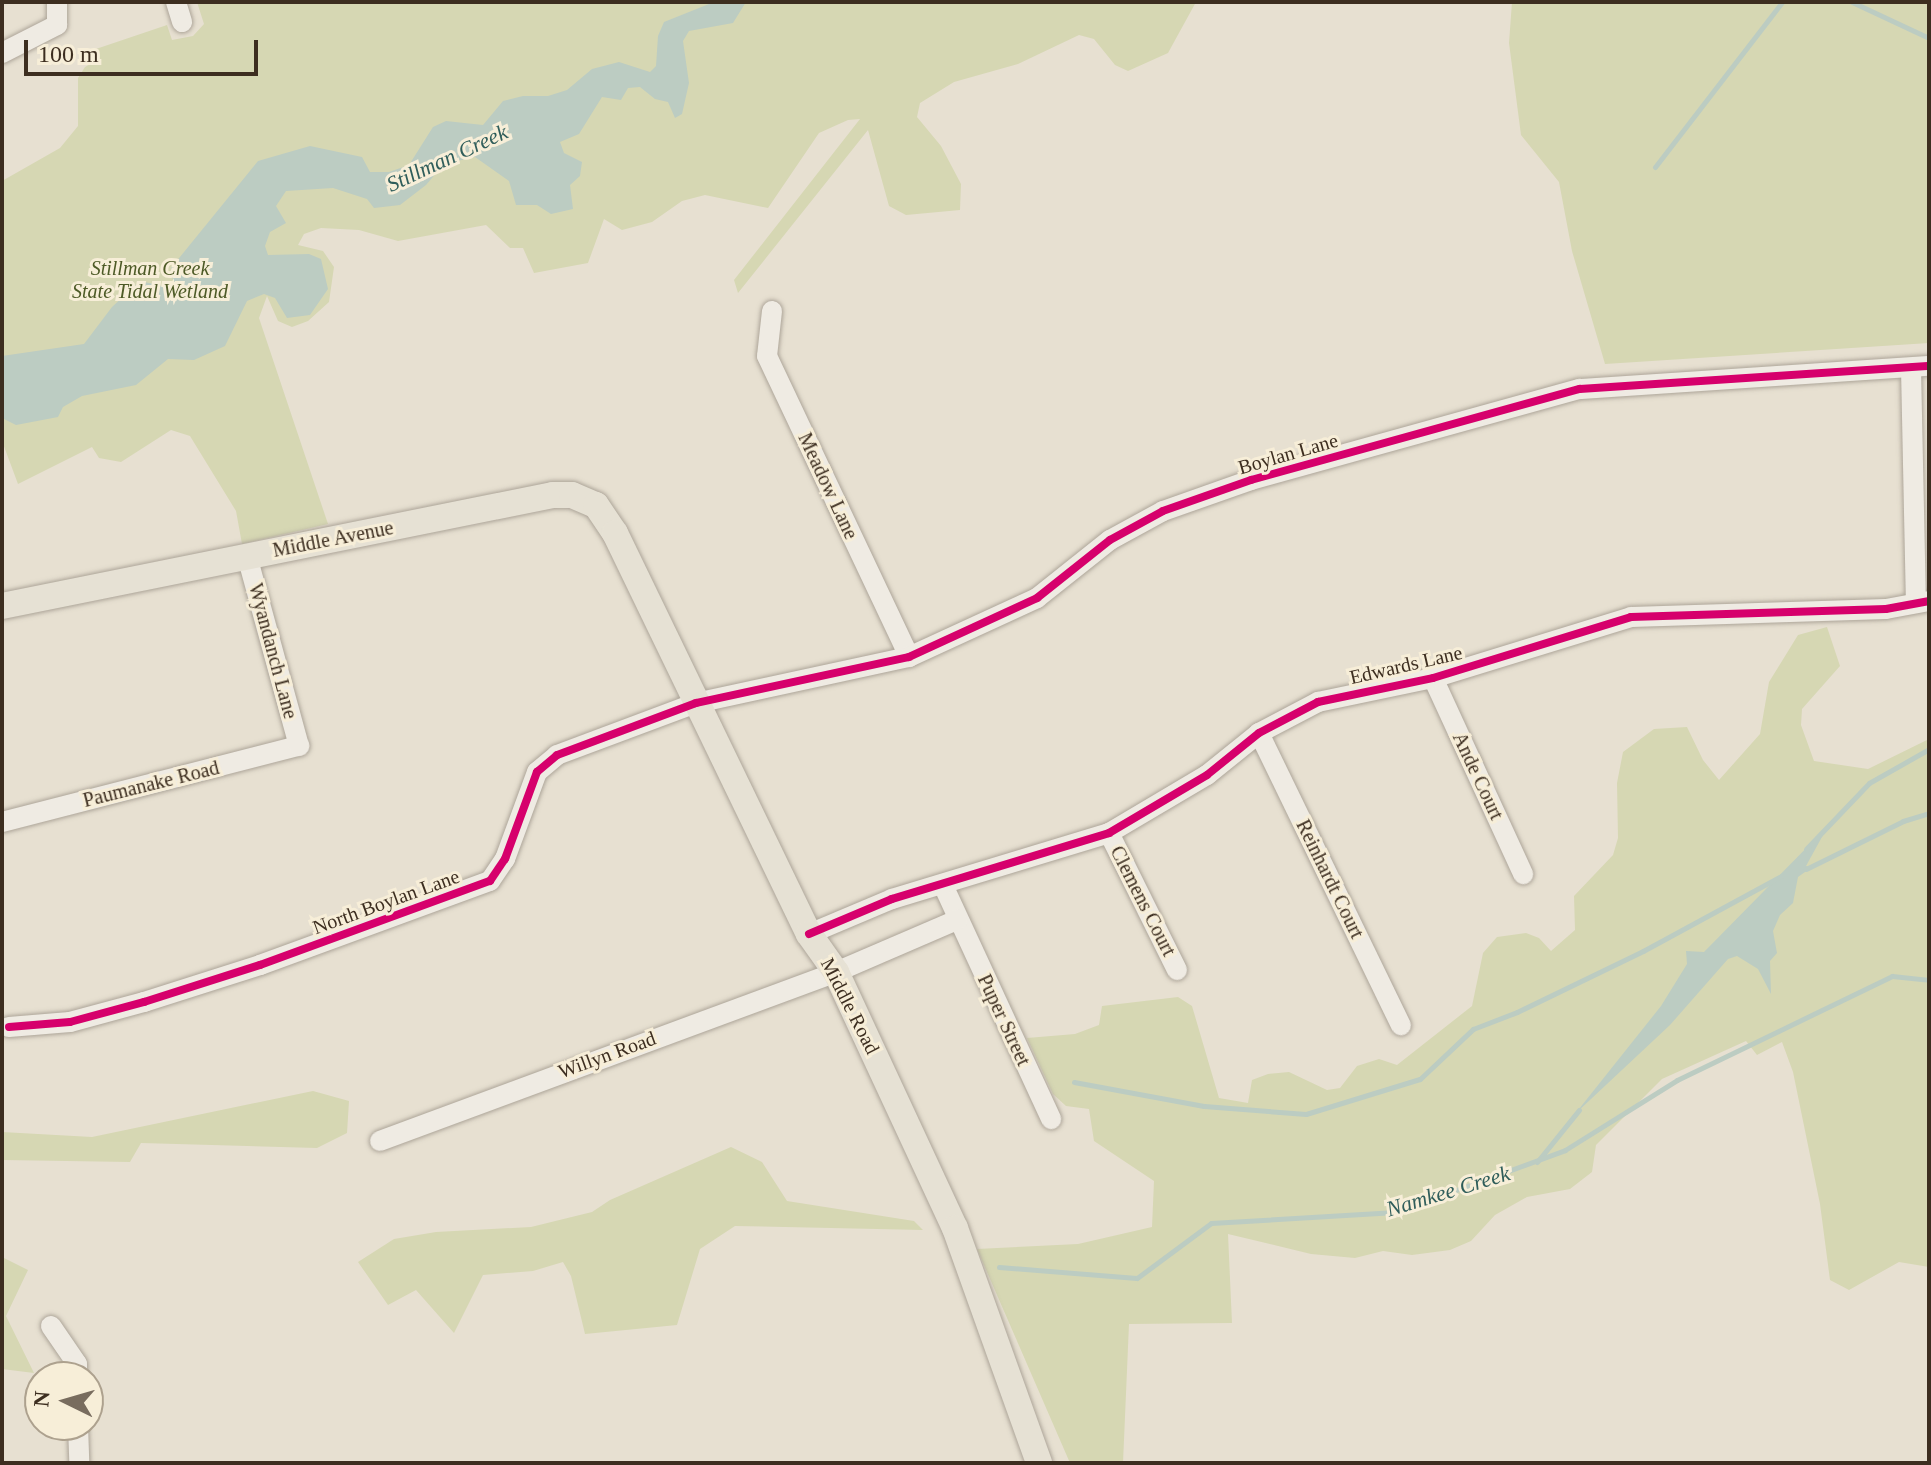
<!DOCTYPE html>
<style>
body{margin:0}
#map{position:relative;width:1931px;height:1465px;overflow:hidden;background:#e7e0d1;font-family:Georgia,serif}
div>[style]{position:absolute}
.green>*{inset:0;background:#d6d7b3}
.water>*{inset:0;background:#bcccc2}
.stream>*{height:5px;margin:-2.5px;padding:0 2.5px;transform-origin:2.5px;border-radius:2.5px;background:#bcccc2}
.roads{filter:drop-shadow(0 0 2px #ada599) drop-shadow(0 0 2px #ada599)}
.minor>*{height:20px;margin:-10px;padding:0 10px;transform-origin:10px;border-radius:10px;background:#efebe3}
.major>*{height:26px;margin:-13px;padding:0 13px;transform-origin:13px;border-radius:13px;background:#e6e1d4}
.cycleway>*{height:8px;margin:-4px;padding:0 4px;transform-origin:4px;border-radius:4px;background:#d6006c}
span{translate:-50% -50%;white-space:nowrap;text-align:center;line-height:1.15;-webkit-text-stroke:6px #f7eed8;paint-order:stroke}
.park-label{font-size:20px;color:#4d5a26;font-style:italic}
.street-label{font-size:20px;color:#3d2e20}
.water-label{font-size:22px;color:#2f5d5a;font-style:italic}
.frame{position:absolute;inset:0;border:4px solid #3d2e20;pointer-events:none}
.north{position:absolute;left:24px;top:1361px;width:80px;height:80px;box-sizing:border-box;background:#f7eed8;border:2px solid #ada18e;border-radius:50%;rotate:275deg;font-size:22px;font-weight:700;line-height:32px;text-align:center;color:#3d2e20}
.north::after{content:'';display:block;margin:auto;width:28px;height:36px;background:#786c5e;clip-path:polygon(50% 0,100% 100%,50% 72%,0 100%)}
.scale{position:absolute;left:24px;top:40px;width:234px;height:36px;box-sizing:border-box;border:4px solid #3d2e20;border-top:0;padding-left:10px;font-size:24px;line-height:28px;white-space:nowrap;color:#3d2e20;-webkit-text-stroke:6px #f7eed8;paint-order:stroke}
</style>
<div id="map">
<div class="green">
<i style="clip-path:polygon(197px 2px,386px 3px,1196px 2px,1168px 53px,1128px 71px,1115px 65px,1094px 39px,1079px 35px,1018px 64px,954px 82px,920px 103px,917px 117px,941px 146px,961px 184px,960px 210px,906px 215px,889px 206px,868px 130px,738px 293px,734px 280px,860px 119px,848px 120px,819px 133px,768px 208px,705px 195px,682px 201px,652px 222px,622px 230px,604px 219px,588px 263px,534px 273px,523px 248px,510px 248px,486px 225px,398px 241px,359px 230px,321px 228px,304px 234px,298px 245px,323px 251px,334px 267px,329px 302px,308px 321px,292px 327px,278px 321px,267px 296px,259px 318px,328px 524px,242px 544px,236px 511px,190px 436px,171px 430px,121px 462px,99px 458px,92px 447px,18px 484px,2px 441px,2px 181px,60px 148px,78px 126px,78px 78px,85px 67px,97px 60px,93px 50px,167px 25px,172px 40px,193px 36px,204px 24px)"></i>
<i style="clip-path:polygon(1512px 2px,1929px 2px,1929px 343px,1605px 364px,1572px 251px,1559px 182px,1521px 135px,1509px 43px)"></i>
<i style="clip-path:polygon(1827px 627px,1840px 666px,1802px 709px,1801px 725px,1814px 761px,1868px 769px,1929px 739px,1929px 1267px,1899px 1262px,1849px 1290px,1830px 1280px,1820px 1204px,1793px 1072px,1782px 1042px,1757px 1055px,1746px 1041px,1662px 1079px,1596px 1145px,1592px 1172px,1570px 1189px,1527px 1197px,1495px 1215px,1471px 1241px,1450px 1250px,1412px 1255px,1383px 1251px,1355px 1258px,1311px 1254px,1228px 1234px,1232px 1323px,1129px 1324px,1123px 1463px,1070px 1463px,977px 1249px,1078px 1244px,1152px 1227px,1154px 1181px,1094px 1141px,1089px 1109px,1066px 1106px,1053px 1094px,1027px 1038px,1075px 1034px,1099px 1025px,1102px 1006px,1178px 997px,1192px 1006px,1219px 1098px,1248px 1103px,1252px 1080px,1268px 1074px,1289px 1072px,1327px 1090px,1340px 1088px,1357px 1066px,1379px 1059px,1397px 1065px,1472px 1006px,1483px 953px,1497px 937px,1526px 933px,1539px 938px,1551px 951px,1575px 930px,1574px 896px,1613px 855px,1618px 838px,1617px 783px,1623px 752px,1654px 729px,1687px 727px,1703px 760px,1719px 780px,1760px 734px,1769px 682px,1798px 635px)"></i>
<i style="clip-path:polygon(313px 1091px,349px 1101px,347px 1133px,317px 1148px,141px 1143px,130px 1162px,2px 1160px,2px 1132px,92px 1137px)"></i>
<i style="clip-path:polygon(731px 1147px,762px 1162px,787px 1201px,914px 1221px,923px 1230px,735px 1226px,700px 1249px,677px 1325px,585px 1334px,571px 1276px,563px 1262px,533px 1271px,483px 1275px,454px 1333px,416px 1290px,388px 1305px,358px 1262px,394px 1239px,436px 1232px,531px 1227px,592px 1212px,610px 1200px)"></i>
<i style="clip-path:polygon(2px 1257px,28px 1270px,6px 1316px,34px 1373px,2px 1369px)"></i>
</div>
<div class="water">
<i style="clip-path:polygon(714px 2px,746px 2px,733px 23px,689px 31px,683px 41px,689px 83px,682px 114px,675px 118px,668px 102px,655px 99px,640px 87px,628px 88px,621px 100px,602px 97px,579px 134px,560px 142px,564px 153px,582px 162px,580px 176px,570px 185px,573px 209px,551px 214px,537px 205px,516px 205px,509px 181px,475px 157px,444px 164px,426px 185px,400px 205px,374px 208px,367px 199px,333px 188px,286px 191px,276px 206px,286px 223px,270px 232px,265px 246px,268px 255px,309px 254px,321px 259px,328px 289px,310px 315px,287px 318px,275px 298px,264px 294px,247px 301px,225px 346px,194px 360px,168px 359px,136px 385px,82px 396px,63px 407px,58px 417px,16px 425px,2px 418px,2px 356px,84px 344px,112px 307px,140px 281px,167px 287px,173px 281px,171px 268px,258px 161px,310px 146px,362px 157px,370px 172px,389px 172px,409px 165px,433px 127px,446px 121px,483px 125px,503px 101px,523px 96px,548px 96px,567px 90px,592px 69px,619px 62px,650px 72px,656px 66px,658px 36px,664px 22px)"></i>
<i style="clip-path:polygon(1828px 826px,1806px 866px,1812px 867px,1798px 877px,1793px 903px,1780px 915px,1773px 931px,1777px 953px,1770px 961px,1771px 994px,1758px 969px,1737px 956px,1728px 959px,1670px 1025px,1575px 1114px,1661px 1006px,1687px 964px,1686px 951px,1704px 952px)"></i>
</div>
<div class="stream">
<i style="left:1852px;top:2px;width:85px;rotate:25.1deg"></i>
<i style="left:1655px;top:167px;width:208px;rotate:-52.4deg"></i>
<i style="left:1806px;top:849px;width:91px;rotate:-46.3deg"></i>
<i style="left:1869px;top:783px;width:69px;rotate:-29.5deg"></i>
<i style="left:1806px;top:869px;width:108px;rotate:-26.3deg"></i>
<i style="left:1903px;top:821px;width:27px;rotate:-17deg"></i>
<i style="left:1074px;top:1082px;width:132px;rotate:10.5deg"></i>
<i style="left:1204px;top:1106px;width:102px;rotate:4.5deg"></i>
<i style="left:1306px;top:1114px;width:119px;rotate:-17.1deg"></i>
<i style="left:1420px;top:1079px;width:73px;rotate:-43.3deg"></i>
<i style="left:1473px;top:1029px;width:47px;rotate:-21.1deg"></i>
<i style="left:1517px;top:1012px;width:140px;rotate:-25.8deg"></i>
<i style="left:1643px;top:951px;width:157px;rotate:-28.5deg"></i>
<i style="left:1537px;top:1162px;width:67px;rotate:-51.1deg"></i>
<i style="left:999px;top:1267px;width:138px;rotate:4.6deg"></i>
<i style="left:1137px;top:1278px;width:92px;rotate:-36.6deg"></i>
<i style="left:1211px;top:1223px;width:185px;rotate:-3.4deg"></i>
<i style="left:1396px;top:1212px;width:180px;rotate:-20.1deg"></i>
<i style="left:1565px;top:1150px;width:132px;rotate:-32deg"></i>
<i style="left:1677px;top:1080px;width:239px;rotate:-25.8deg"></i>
<i style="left:1892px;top:976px;width:37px;rotate:6deg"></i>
</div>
<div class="roads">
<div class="minor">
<i style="left:176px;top:2px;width:21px;rotate:73deg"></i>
<i style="left:2px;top:53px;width:62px;rotate:-27deg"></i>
<i style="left:57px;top:25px;width:23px;rotate:-90deg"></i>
<i style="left:772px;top:311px;width:45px;rotate:96.3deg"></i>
<i style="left:767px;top:356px;width:333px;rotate:64.7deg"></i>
<i style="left:1911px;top:368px;width:233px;rotate:88.8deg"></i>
<i style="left:1433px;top:678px;width:216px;rotate:65.3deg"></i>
<i style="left:1259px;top:733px;width:325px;rotate:64.1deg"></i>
<i style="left:2px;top:822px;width:307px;rotate:-14.4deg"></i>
<i style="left:299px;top:746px;width:197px;rotate:-105.3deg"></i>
<i style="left:1109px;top:833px;width:153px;rotate:63.6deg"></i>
<i style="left:943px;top:885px;width:258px;rotate:65.2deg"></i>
<i style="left:809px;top:934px;width:90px;rotate:-22.9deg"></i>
<i style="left:892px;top:899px;width:227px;rotate:-16.9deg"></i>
<i style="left:1109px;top:833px;width:114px;rotate:-30.6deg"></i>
<i style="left:1207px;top:775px;width:67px;rotate:-38.9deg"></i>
<i style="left:1259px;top:733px;width:67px;rotate:-27.7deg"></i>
<i style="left:1318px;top:702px;width:117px;rotate:-11.8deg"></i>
<i style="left:1433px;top:678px;width:207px;rotate:-17.1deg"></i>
<i style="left:1631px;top:617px;width:255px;rotate:-1.8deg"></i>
<i style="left:1886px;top:609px;width:44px;rotate:-10.5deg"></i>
<i style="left:9px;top:1027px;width:61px;rotate:-4.7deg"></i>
<i style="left:70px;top:1022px;width:77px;rotate:-15.1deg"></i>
<i style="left:144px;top:1002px;width:122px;rotate:-17.7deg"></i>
<i style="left:260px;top:965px;width:245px;rotate:-20.1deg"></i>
<i style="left:490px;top:881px;width:27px;rotate:-56deg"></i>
<i style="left:505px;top:859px;width:93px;rotate:-69.8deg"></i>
<i style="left:537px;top:772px;width:26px;rotate:-40deg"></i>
<i style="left:557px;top:755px;width:148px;rotate:-20.5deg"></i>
<i style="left:696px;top:703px;width:218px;rotate:-12.2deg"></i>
<i style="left:909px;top:657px;width:141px;rotate:-24.7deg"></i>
<i style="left:1037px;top:598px;width:93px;rotate:-38.5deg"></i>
<i style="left:1110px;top:540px;width:60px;rotate:-28.7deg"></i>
<i style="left:1163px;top:511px;width:93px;rotate:-19.4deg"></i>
<i style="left:1251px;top:480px;width:341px;rotate:-15.5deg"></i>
<i style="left:1580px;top:389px;width:350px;rotate:-3.8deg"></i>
<i style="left:380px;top:1141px;width:486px;rotate:-20.3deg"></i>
<i style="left:836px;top:972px;width:132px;rotate:-23.3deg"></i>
<i style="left:51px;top:1326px;width:46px;rotate:55.6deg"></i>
<i style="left:77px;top:1364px;width:13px;rotate:90deg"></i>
<i style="left:78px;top:1425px;width:38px;rotate:88deg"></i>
</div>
<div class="major">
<i style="left:2px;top:606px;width:562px;rotate:-11.39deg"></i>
<i style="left:553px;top:495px;width:19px"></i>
<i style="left:572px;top:495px;width:26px;rotate:23deg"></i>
<i style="left:596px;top:505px;width:34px;rotate:56deg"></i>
<i style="left:615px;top:533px;width:445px;rotate:64.2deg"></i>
<i style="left:809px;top:934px;width:47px;rotate:54.6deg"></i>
<i style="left:836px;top:972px;width:282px;rotate:65.1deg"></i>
<i style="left:955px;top:1228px;width:250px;rotate:70.3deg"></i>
</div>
</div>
<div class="cycleway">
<i style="left:809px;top:934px;width:90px;rotate:-22.9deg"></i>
<i style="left:892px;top:899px;width:227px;rotate:-16.9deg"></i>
<i style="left:1109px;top:833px;width:114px;rotate:-30.6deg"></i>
<i style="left:1207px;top:775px;width:67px;rotate:-38.9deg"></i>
<i style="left:1259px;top:733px;width:67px;rotate:-27.7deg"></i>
<i style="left:1318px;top:702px;width:117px;rotate:-11.8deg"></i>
<i style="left:1433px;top:678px;width:207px;rotate:-17.1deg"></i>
<i style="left:1631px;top:617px;width:255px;rotate:-1.8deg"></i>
<i style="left:1886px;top:609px;width:44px;rotate:-10.5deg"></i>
<i style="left:9px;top:1027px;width:61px;rotate:-4.7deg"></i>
<i style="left:70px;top:1022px;width:77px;rotate:-15.1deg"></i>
<i style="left:144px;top:1002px;width:122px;rotate:-17.7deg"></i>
<i style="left:260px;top:965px;width:245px;rotate:-20.1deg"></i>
<i style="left:490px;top:881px;width:27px;rotate:-56deg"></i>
<i style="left:505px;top:859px;width:93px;rotate:-69.8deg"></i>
<i style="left:537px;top:772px;width:26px;rotate:-40deg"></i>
<i style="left:557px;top:755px;width:148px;rotate:-20.5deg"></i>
<i style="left:696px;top:703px;width:218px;rotate:-12.2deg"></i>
<i style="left:909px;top:657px;width:141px;rotate:-24.7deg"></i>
<i style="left:1037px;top:598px;width:93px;rotate:-38.5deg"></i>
<i style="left:1110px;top:540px;width:60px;rotate:-28.7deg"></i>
<i style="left:1163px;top:511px;width:93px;rotate:-19.4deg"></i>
<i style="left:1251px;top:480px;width:341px;rotate:-15.5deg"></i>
<i style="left:1580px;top:389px;width:350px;rotate:-3.8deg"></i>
</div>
<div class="park-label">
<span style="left:150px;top:280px">Stillman Creek<br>State Tidal Wetland</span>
</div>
<div class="street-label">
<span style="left:1288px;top:454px;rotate:-16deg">Boylan Lane</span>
<span style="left:828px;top:486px;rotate:65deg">Meadow Lane</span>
<span style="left:333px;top:539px;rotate:-11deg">Middle Avenue</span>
<span style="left:273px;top:651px;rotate:75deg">Wyandanch Lane</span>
<span style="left:1406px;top:665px;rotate:-13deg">Edwards Lane</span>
<span style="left:1478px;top:776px;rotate:65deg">Ande Court</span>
<span style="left:151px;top:784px;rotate:-14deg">Paumanake Road</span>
<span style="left:1330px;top:879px;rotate:64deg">Reinhardt Court</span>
<span style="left:1143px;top:901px;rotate:63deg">Clemens Court</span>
<span style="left:386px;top:902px;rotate:-20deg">North Boylan Lane</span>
<span style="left:850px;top:1006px;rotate:63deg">Middle Road</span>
<span style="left:1004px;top:1020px;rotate:65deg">Puper Street</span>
<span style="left:607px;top:1055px;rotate:-20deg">Willyn Road</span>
</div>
<div class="water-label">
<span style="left:447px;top:158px;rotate:-25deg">Stillman Creek</span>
<span style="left:1448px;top:1191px;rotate:-17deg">Namkee Creek</span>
</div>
<div class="frame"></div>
<div class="north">N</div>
<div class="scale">100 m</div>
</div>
